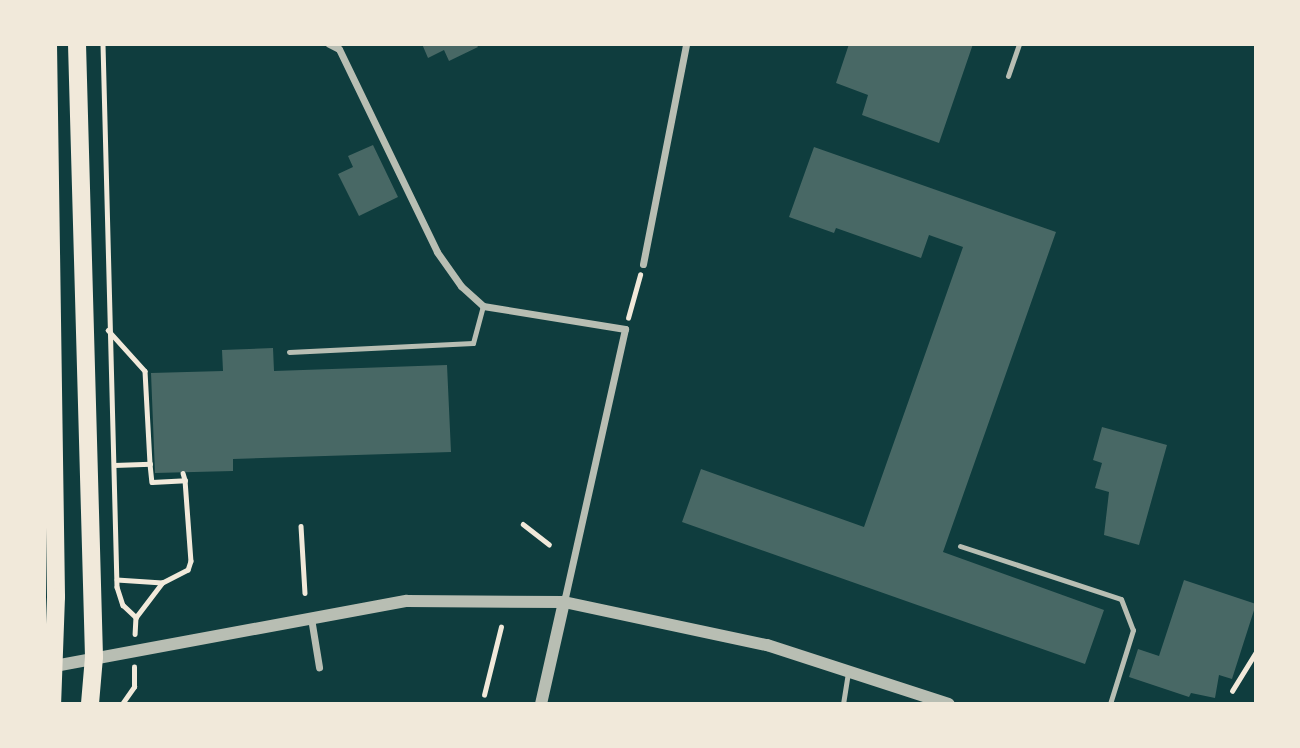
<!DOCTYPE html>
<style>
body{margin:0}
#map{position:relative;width:1300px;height:748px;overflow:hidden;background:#0f3d3e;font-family:Georgia,serif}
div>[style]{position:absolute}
.building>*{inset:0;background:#486865}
.path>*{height:4.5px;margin:-2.25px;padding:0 2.25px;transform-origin:2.25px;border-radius:2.25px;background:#f1e9da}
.service>*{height:5px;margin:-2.5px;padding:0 2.5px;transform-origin:2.5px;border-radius:2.5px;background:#b8beb3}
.minor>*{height:7px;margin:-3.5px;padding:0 3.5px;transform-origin:3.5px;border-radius:3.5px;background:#b8beb3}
.tertiary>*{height:12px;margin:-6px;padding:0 6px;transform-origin:6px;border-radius:6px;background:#b8beb3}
.primary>*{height:18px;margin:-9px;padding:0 9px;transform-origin:9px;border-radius:9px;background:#f1e9da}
span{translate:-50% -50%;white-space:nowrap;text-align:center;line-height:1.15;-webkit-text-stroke:7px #f1e9da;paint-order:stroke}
.frame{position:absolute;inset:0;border:46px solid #f1e9da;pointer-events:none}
</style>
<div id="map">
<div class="building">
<i style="clip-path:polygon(422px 44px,476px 44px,478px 47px,449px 61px,444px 50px,428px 58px)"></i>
<i style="clip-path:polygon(849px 44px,973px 44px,939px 143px,862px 115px,868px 95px,836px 83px)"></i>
<i style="clip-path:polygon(373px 145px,398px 197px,359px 216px,338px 174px,353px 167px,348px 156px)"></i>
<i style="clip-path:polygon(814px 147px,1056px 232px,943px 552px,1104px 610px,1085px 664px,682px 522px,701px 469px,864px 527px,963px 247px,929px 235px,921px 258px,836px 228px,834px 233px,789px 217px)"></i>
<i style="clip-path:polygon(273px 348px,274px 371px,447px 365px,451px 452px,233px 459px,233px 471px,155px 473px,151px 373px,223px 371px,222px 350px)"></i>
<i style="clip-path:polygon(1102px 427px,1167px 445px,1139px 545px,1104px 535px,1109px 492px,1095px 488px,1102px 463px,1093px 460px)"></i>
<i style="clip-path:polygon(1184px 580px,1256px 604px,1232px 679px,1219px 675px,1215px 698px,1191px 693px,1189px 697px,1129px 677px,1138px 649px,1159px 656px)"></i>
</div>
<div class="path">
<i style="left:103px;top:44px;width:543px;rotate:88.52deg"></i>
<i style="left:628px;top:318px;width:45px;rotate:-74.4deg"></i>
<i style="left:108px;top:330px;width:55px;rotate:47.9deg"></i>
<i style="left:145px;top:371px;width:93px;rotate:86.9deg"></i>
<i style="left:114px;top:465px;width:36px;rotate:-2deg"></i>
<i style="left:150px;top:464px;width:18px;rotate:84deg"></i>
<i style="left:152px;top:482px;width:33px;rotate:-3deg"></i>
<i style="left:185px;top:480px;width:81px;rotate:85.8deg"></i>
<i style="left:191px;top:561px;width:9px;rotate:108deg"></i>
<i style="left:188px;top:570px;width:29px;rotate:153deg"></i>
<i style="left:162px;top:583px;width:45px;rotate:-176.2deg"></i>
<i style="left:183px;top:473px;width:7px;rotate:74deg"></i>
<i style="left:523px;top:524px;width:33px;rotate:38deg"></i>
<i style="left:301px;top:526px;width:67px;rotate:86.6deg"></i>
<i style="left:117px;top:587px;width:19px;rotate:72deg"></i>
<i style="left:123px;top:605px;width:18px;rotate:43deg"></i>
<i style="left:136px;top:617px;width:17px;rotate:93deg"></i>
<i style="left:136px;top:617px;width:43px;rotate:-52.6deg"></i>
<i style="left:1232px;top:691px;width:46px;rotate:-58.4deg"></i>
<i style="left:484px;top:695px;width:70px;rotate:-76deg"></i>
<i style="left:122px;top:704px;width:21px;rotate:-55deg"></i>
<i style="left:134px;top:687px;width:20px;rotate:-90deg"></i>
</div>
<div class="service">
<i style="left:1008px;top:76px;width:34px;rotate:-71deg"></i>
<i style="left:289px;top:352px;width:184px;rotate:-2.8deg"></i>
<i style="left:473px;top:343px;width:38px;rotate:-75deg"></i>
<i style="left:960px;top:546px;width:169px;rotate:18.2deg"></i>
<i style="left:1121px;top:599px;width:33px;rotate:69deg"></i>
<i style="left:1133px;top:630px;width:77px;rotate:107.3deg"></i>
<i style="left:843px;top:704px;width:32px;rotate:-81deg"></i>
</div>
<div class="minor">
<i style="left:329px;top:44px;width:11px;rotate:27deg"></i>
<i style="left:339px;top:49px;width:225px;rotate:64.2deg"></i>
<i style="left:437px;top:252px;width:42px;rotate:54.8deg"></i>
<i style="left:461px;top:286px;width:30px;rotate:42deg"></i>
<i style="left:483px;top:306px;width:144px;rotate:9.2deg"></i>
<i style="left:625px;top:329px;width:280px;rotate:102.6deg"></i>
<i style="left:643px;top:264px;width:224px;rotate:-78.9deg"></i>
<i style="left:311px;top:618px;width:50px;rotate:80.7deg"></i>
</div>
<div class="tertiary">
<i style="left:44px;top:668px;width:369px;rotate:-10.5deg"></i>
<i style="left:407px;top:601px;width:157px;rotate:0.4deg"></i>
<i style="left:564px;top:602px;width:208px;rotate:12deg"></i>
<i style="left:767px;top:645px;width:191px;rotate:18deg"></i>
<i style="left:541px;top:704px;width:105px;rotate:-77.3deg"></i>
</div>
<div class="primary">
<i style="left:48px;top:44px;width:553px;rotate:89.17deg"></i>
<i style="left:56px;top:597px;width:107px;rotate:92.1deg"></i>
<i style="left:77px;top:44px;width:613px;rotate:88.41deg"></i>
<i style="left:94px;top:657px;width:47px;rotate:94.9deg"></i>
</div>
<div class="frame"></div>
</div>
